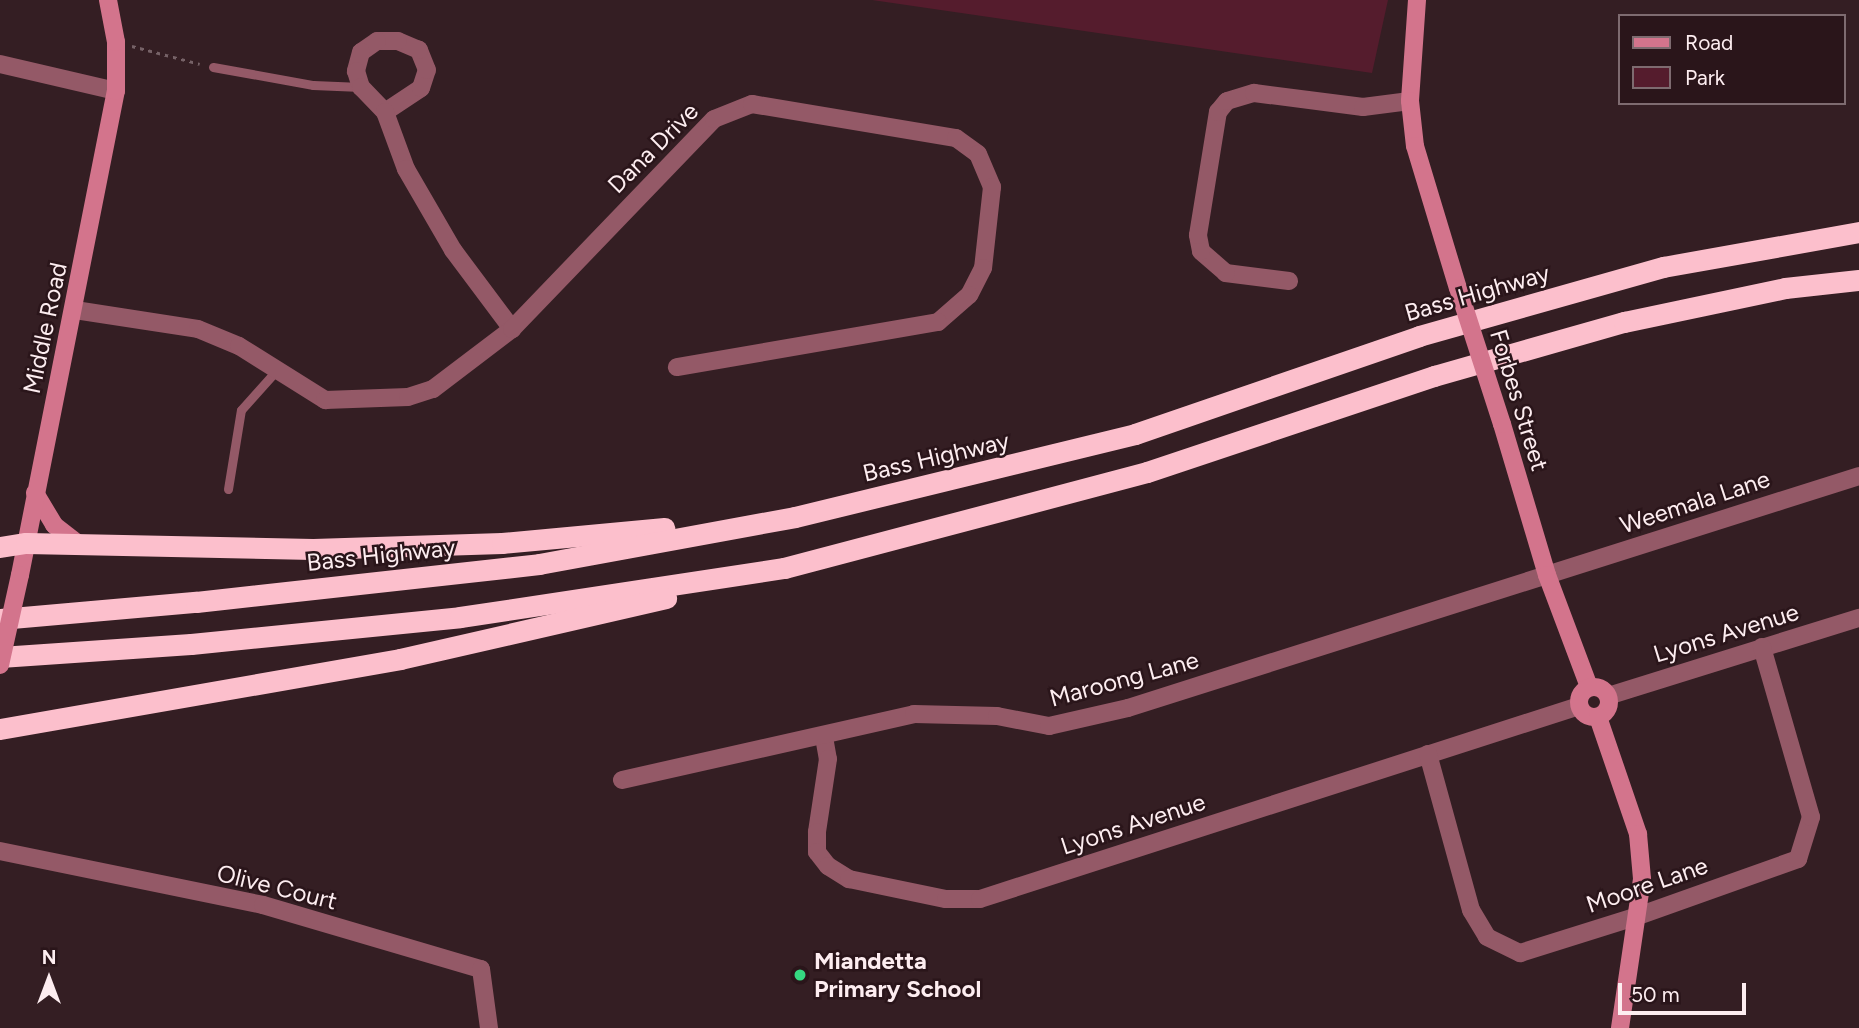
<!DOCTYPE html>
<style>
body{margin:0}
#map{position:relative;width:1859px;height:1028px;overflow:hidden;background:#341e23;font-family:Figtree,sans-serif}
div>[style]{position:absolute}
.green>*{inset:0;background:#551c2d}
.path>*{height:2.5px;margin-top:-1.25px;transform-origin:0;background:repeating-linear-gradient(90deg,#766267 0 3.5px,transparent 0 8.5px)}
.lane>*{height:9px;margin:-4.5px;padding:0 4.5px;transform-origin:4.5px;border-radius:4.5px;background:#945967}
.street>*{height:18px;margin:-9px;padding:0 9px;transform-origin:9px;border-radius:9px;background:#945967}
.secondary>*{height:18px;margin:-9px;padding:0 9px;transform-origin:9px;border-radius:9px;background:#d3748c}
.secondary>.ring{margin:-9px;padding:0;box-sizing:content-box;background:none;border:18px solid #d3748c;border-radius:50%}
.highway>*{height:21px;margin:-10.5px;padding:0 10.5px;transform-origin:10.5px;border-radius:10.5px;background:#fcbfcc}
.secondary-bridge>*{height:18px;margin:-9px;padding:0 9px;transform-origin:9px;border-radius:9px;background:#d3748c}
.dots>*{width:19px;height:19px;translate:-50% -50%;box-sizing:border-box;border:4px solid #2a151a;border-radius:50%}
span{translate:-50% -50%;white-space:nowrap;text-align:center;line-height:1.15;-webkit-text-stroke:5px #2a151a;paint-order:stroke}
.street-label{font-size:24px;color:#fdedf0}
.poi-label{font-size:24px;color:#fdedf0;font-weight:700}
.left{translate:0 -50%;text-align:left}
.legend{position:absolute;left:1618px;top:14px;width:228px;height:91px;box-sizing:border-box;background:#2a151a;border:2px solid #7e6b70;margin:0;padding:9px 12px;list-style:none;font-size:21px;color:#fdedf0}
.legend li{display:flex;align-items:center;gap:14px;height:35px}
.legend b{width:35px;border:2px solid #7e6b70}
.north{position:absolute;left:14px;top:944px;width:70px;height:70px;-webkit-text-stroke:5px #2a151a;paint-order:stroke;rotate:0deg;font-size:19px;font-weight:700;line-height:28px;text-align:center;color:#fdedf0}
.north::after{content:'';display:block;margin:auto;width:24px;height:32px;background:#fdedf0;clip-path:polygon(50% 0,100% 100%,50% 72%,0 100%)}
.scale{position:absolute;left:1618px;top:983px;width:128px;height:32px;box-sizing:border-box;border:4px solid #fdedf0;border-top:0;padding-left:9px;font-size:21px;line-height:24px;white-space:nowrap;color:#fdedf0;-webkit-text-stroke:5px #2a151a;paint-order:stroke}
</style>
<div id="map">
<div class="green">
<i style="clip-path:polygon(872px 0,1388px 0,1372px 73px)"></i>
</div>
<div class="path">
<i style="left:132px;top:46px;width:70px;rotate:14.8deg"></i>
</div>
<div class="lane">
<i style="left:213px;top:67px;width:102px;rotate:10.2deg"></i>
<i style="left:313px;top:85px;width:48px;rotate:2.4deg"></i>
<i style="left:228px;top:489px;width:80px;rotate:-80.7deg"></i>
<i style="left:241px;top:410px;width:51px;rotate:-48.2deg"></i>
</div>
<div class="street">
<i style="left:0;top:64px;width:119px;rotate:13.1deg"></i>
<i style="left:385px;top:112px;width:43px;rotate:-33.7deg"></i>
<i style="left:421px;top:88px;width:19px;rotate:-72deg"></i>
<i style="left:427px;top:70px;width:22px;rotate:-112deg"></i>
<i style="left:419px;top:50px;width:23px;rotate:-157deg"></i>
<i style="left:398px;top:41px;width:21px;rotate:180deg"></i>
<i style="left:377px;top:41px;width:19px;rotate:145deg"></i>
<i style="left:361px;top:52px;width:20px;rotate:105deg"></i>
<i style="left:356px;top:71px;width:17px;rotate:73deg"></i>
<i style="left:361px;top:87px;width:35px;rotate:46deg"></i>
<i style="left:385px;top:112px;width:61px;rotate:69.8deg"></i>
<i style="left:406px;top:169px;width:94px;rotate:59.9deg"></i>
<i style="left:453px;top:250px;width:99px;rotate:53.2deg"></i>
<i style="left:1289px;top:281px;width:64px;rotate:-172.8deg"></i>
<i style="left:1226px;top:273px;width:33px;rotate:-139deg"></i>
<i style="left:1201px;top:251px;width:16px;rotate:-101deg"></i>
<i style="left:1198px;top:235px;width:125px;rotate:-80.8deg"></i>
<i style="left:1218px;top:112px;width:14px;rotate:-51deg"></i>
<i style="left:1227px;top:101px;width:28px;rotate:-17deg"></i>
<i style="left:1254px;top:93px;width:110px;rotate:7.3deg"></i>
<i style="left:1363px;top:107px;width:47px;rotate:-7.3deg"></i>
<i style="left:75px;top:310px;width:124px;rotate:8.8deg"></i>
<i style="left:198px;top:329px;width:44px;rotate:22.5deg"></i>
<i style="left:239px;top:346px;width:102px;rotate:32.1deg"></i>
<i style="left:325px;top:400px;width:83px;rotate:-2.1deg"></i>
<i style="left:408px;top:397px;width:26px;rotate:-18deg"></i>
<i style="left:433px;top:389px;width:99px;rotate:-37.2deg"></i>
<i style="left:512px;top:329px;width:291px;rotate:-46.1deg"></i>
<i style="left:714px;top:119px;width:41px;rotate:-21.5deg"></i>
<i style="left:752px;top:104px;width:207px;rotate:9.5deg"></i>
<i style="left:956px;top:138px;width:27px;rotate:36deg"></i>
<i style="left:978px;top:154px;width:36px;rotate:67deg"></i>
<i style="left:992px;top:187px;width:81px;rotate:96.3deg"></i>
<i style="left:983px;top:268px;width:30px;rotate:117deg"></i>
<i style="left:969px;top:295px;width:41px;rotate:138.9deg"></i>
<i style="left:938px;top:322px;width:265px;rotate:170.2deg"></i>
<i style="left:1608px;top:696px;width:263px;rotate:-17.3deg"></i>
<i style="left:824px;top:737px;width:22px;rotate:80deg"></i>
<i style="left:828px;top:759px;width:74px;rotate:98.6deg"></i>
<i style="left:817px;top:832px;width:20px;rotate:90deg"></i>
<i style="left:817px;top:852px;width:18px;rotate:52deg"></i>
<i style="left:828px;top:866px;width:25px;rotate:32deg"></i>
<i style="left:849px;top:879px;width:99px;rotate:11.7deg"></i>
<i style="left:946px;top:899px;width:34px"></i>
<i style="left:980px;top:899px;width:629px;rotate:-17.86deg"></i>
<i style="left:1428px;top:754px;width:162px;rotate:74.6deg"></i>
<i style="left:1471px;top:910px;width:31px;rotate:59deg"></i>
<i style="left:1487px;top:937px;width:37px;rotate:26deg"></i>
<i style="left:1520px;top:953px;width:124px;rotate:-17.4deg"></i>
<i style="left:1638px;top:916px;width:170px;rotate:-19.6deg"></i>
<i style="left:1798px;top:859px;width:44px;rotate:-72.8deg"></i>
<i style="left:1811px;top:817px;width:177px;rotate:-106.1deg"></i>
<i style="left:622px;top:780px;width:299px;rotate:-12.7deg"></i>
<i style="left:914px;top:714px;width:83px;rotate:1.4deg"></i>
<i style="left:997px;top:716px;width:53px;rotate:10.9deg"></i>
<i style="left:1049px;top:726px;width:81px;rotate:-12.8deg"></i>
<i style="left:1128px;top:708px;width:767px;rotate:-17.61deg"></i>
<i style="left:0;top:851px;width:268px;rotate:11.6deg"></i>
<i style="left:263px;top:905px;width:227px;rotate:16.4deg"></i>
<i style="left:481px;top:969px;width:60px;rotate:82.3deg"></i>
</div>
<div class="secondary">
<i style="left:1417px;top:0;width:101px;rotate:94deg"></i>
<i style="left:1410px;top:101px;width:45px;rotate:83.7deg"></i>
<i style="left:1415px;top:146px;width:148px;rotate:73.2deg"></i>
<i style="left:1502px;top:424px;width:158px;rotate:73.4deg"></i>
<i style="left:1547px;top:575px;width:120px;rotate:69.4deg"></i>
<i style="left:35px;top:493px;width:37px;rotate:59deg"></i>
<i style="left:54px;top:525px;width:34px;rotate:38deg"></i>
<i style="left:20px;top:575px;width:493px;rotate:-78.8deg"></i>
<i style="left:116px;top:91px;width:49px;rotate:-90deg"></i>
<i style="left:116px;top:42px;width:43px;rotate:-100.8deg"></i>
<i class="ring" style="left:1579px;top:687px;width:12px;height:12px"></i>
<i style="left:1598px;top:717px;width:124px;rotate:71.1deg"></i>
<i style="left:1638px;top:834px;width:45px;rotate:84.9deg"></i>
<i style="left:1642px;top:879px;width:151px;rotate:98.4deg"></i>
</div>
<div class="highway">
<i style="left:0;top:547px;width:26px;rotate:-9deg"></i>
<i style="left:26px;top:543px;width:287px;rotate:1.2deg"></i>
<i style="left:313px;top:549px;width:189px;rotate:-1.8deg"></i>
<i style="left:502px;top:543px;width:163px;rotate:-5.3deg"></i>
<i style="left:0;top:619px;width:197px;rotate:-5deg"></i>
<i style="left:196px;top:602px;width:345px;rotate:-6.3deg"></i>
<i style="left:539px;top:564px;width:260px;rotate:-10.4deg"></i>
<i style="left:795px;top:517px;width:350px;rotate:-13.7deg"></i>
<i style="left:1135px;top:434px;width:300px;rotate:-19deg"></i>
<i style="left:1419px;top:336px;width:254px;rotate:-15.8deg"></i>
<i style="left:1663px;top:267px;width:199px;rotate:-10.1deg"></i>
<i style="left:0;top:657px;width:191px;rotate:-3.9deg"></i>
<i style="left:191px;top:644px;width:270px;rotate:-5.7deg"></i>
<i style="left:460px;top:617px;width:328px;rotate:-8.6deg"></i>
<i style="left:784px;top:568px;width:375px;rotate:-14.8deg"></i>
<i style="left:1147px;top:472px;width:303px;rotate:-18.5deg"></i>
<i style="left:1434px;top:376px;width:198px;rotate:-15.9deg"></i>
<i style="left:1624px;top:322px;width:165px;rotate:-11.9deg"></i>
<i style="left:1785px;top:288px;width:74px;rotate:-6.2deg"></i>
<i style="left:0;top:729px;width:406px;rotate:-9.9deg"></i>
<i style="left:400px;top:659px;width:273px;rotate:-12.9deg"></i>
</div>
<div class="secondary-bridge">
<i style="left:1458px;top:288px;width:143px;rotate:72.1deg"></i>
<i style="left:0;top:665px;width:92px;rotate:-77.5deg"></i>
</div>
<div class="dots">
<i style="left:800px;top:975px;background:#35d881"></i>
</div>
<div class="street-label">
<span style="left:653px;top:148px;rotate:-45deg">Dana Drive</span>
<span style="left:1477px;top:293px;rotate:-16deg">Bass Highway</span>
<span style="left:45px;top:328px;rotate:-78deg">Middle Road</span>
<span style="left:1519px;top:400px;rotate:73deg">Forbes Street</span>
<span style="left:936px;top:457px;rotate:-13deg">Bass Highway</span>
<span style="left:1695px;top:502px;rotate:-18deg">Weemala Lane</span>
<span style="left:381px;top:555px;rotate:-6deg">Bass Highway</span>
<span style="left:1726px;top:633px;rotate:-17deg">Lyons Avenue</span>
<span style="left:1124px;top:679px;rotate:-15deg">Maroong Lane</span>
<span style="left:1133px;top:824px;rotate:-18deg">Lyons Avenue</span>
<span style="left:1647px;top:885px;rotate:-19deg">Moore Lane</span>
<span style="left:277px;top:887px;rotate:14deg">Olive Court</span>
</div>
<div class="poi-label">
<span class="left" style="left:814px;top:975px">Miandetta<br>Primary School</span>
</div>
<ul class="legend">
<li><b style="height:9px;background:#d3748c"></b>Road</li>
<li><b style="height:19px;background:#551c2d"></b>Park</li>
</ul>
<div class="north">N</div>
<div class="scale">50 m</div>
</div>
